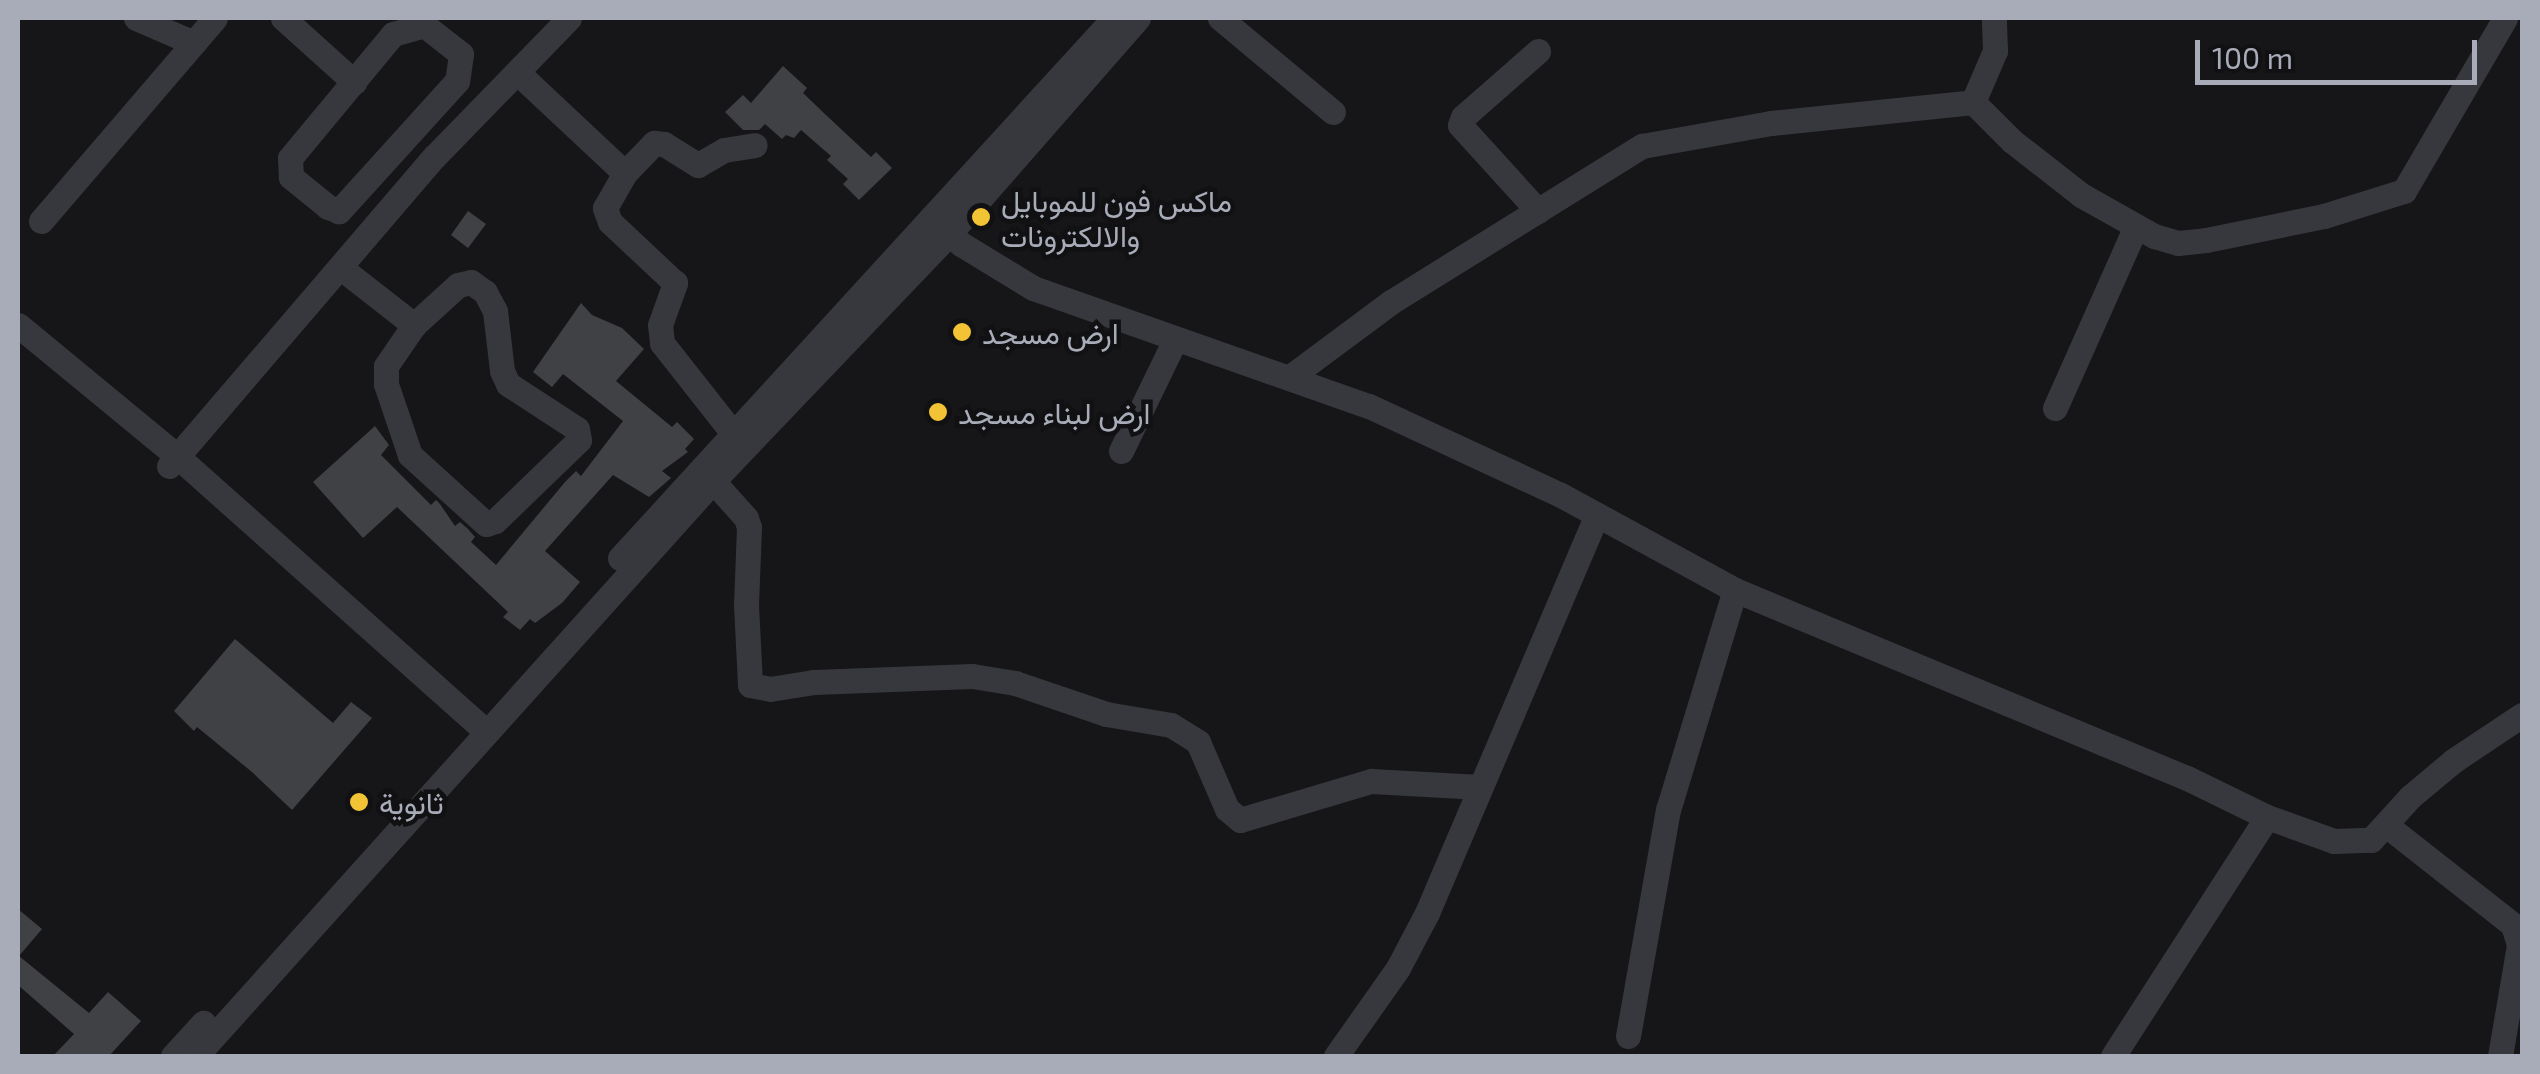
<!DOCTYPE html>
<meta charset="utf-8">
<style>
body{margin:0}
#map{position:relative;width:2540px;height:1074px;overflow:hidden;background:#161618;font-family:"Exo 2",Vazirmatn,sans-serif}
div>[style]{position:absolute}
.building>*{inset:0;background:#404145}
.minor>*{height:25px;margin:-12.5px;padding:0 12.5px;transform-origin:12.5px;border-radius:12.5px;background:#37383d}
.dots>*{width:28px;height:28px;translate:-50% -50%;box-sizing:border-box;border:5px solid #111113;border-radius:50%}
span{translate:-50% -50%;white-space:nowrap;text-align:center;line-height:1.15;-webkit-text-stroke:9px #111113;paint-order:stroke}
.poi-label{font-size:30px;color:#a8acb8}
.left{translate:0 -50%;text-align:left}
.frame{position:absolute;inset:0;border:20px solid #a8acb8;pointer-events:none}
.scale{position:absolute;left:2195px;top:40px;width:282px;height:45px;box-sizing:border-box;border:5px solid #a8acb8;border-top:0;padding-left:12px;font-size:30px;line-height:35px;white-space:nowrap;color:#a8acb8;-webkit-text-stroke:8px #111113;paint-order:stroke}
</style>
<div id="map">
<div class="building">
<i style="clip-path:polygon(783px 66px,807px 88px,803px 93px,827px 116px,871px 157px,876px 152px,892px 168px,859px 200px,843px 184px,848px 179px,827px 160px,831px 156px,801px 130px,794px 138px,786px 135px,782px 139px,765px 124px,759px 130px,743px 130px,725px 112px,743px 95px,751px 103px)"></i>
<i style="clip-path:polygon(468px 211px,486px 224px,468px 248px,451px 235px)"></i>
<i style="clip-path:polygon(581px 303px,592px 315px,622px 328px,644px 349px,616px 381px,672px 427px,677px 422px,694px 439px,685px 449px,688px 452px,662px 471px,671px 478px,649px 497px,613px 475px,545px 551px,580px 582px,562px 603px,535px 623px,530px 619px,520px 630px,503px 617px,508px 612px,397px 507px,363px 538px,313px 482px,375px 426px,389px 445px,381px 455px,431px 505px,436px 500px,440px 504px,455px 526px,460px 522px,468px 529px,475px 537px,471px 542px,496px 565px,565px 482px,576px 471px,581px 476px,623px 421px,563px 374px,552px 387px,533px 372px)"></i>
<i style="clip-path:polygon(235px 639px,333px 723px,351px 702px,372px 718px,292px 810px,252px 772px,197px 727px,194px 731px,174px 711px)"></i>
<i style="clip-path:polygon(18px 909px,42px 929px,19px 956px,89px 1013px,108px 992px,141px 1021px,109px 1056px,53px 1056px,74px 1034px,18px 985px)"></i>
</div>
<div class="minor">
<i style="left:136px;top:18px;width:63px;rotate:23.3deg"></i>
<i style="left:283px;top:18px;width:96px;rotate:42deg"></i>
<i style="left:1220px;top:18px;width:147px;rotate:39.8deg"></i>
<i style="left:424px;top:25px;width:47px;rotate:38.1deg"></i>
<i style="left:461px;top:54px;width:27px;rotate:98deg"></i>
<i style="left:457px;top:81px;width:176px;rotate:132.2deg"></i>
<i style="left:339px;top:211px;width:12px;rotate:-160deg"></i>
<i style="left:328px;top:207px;width:48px;rotate:-141deg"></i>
<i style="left:291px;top:177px;width:19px;rotate:-93deg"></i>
<i style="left:290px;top:158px;width:161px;rotate:-50.3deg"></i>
<i style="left:393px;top:34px;width:32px;rotate:-16deg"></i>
<i style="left:518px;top:73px;width:146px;rotate:43.1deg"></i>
<i style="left:1973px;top:102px;width:55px;rotate:45deg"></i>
<i style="left:2012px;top:141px;width:88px;rotate:38deg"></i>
<i style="left:2081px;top:195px;width:84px;rotate:29.3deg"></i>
<i style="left:2154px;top:236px;width:25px;rotate:16deg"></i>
<i style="left:2178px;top:243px;width:28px;rotate:-6deg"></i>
<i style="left:2206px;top:240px;width:120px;rotate:-11.5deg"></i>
<i style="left:2324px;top:216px;width:84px;rotate:-17.4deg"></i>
<i style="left:2404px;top:191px;width:200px;rotate:-59.7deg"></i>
<i style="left:1538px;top:211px;width:116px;rotate:-132.2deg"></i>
<i style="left:1460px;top:125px;width:9px;rotate:-69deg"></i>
<i style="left:1463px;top:117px;width:100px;rotate:-41.3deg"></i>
<i style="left:931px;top:218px;width:40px;rotate:41deg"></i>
<i style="left:961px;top:244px;width:84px;rotate:31.4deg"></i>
<i style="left:1033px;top:288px;width:356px;rotate:19.4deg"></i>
<i style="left:1369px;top:406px;width:209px;rotate:24.9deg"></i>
<i style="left:1559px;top:494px;width:200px;rotate:28.6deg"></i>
<i style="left:1735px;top:590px;width:490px;rotate:22.6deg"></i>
<i style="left:2187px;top:778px;width:89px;rotate:26deg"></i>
<i style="left:2267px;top:817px;width:71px;rotate:19.7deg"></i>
<i style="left:2334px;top:841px;width:37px;rotate:-2deg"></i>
<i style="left:2371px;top:840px;width:58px;rotate:-47.8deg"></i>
<i style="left:2410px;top:797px;width:56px;rotate:-39.9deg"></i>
<i style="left:2453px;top:761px;width:83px;rotate:-33.7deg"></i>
<i style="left:41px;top:221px;width:267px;rotate:-49.4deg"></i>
<i style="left:341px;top:268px;width:93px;rotate:38deg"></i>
<i style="left:471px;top:282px;width:17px;rotate:36deg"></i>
<i style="left:485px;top:292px;width:21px;rotate:62deg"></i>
<i style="left:495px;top:311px;width:60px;rotate:83.3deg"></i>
<i style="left:502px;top:371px;width:14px;rotate:65deg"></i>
<i style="left:508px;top:384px;width:82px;rotate:33.1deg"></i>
<i style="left:577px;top:429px;width:11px;rotate:80deg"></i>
<i style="left:579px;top:440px;width:117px;rotate:136deg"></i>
<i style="left:495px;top:521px;width:9px;rotate:162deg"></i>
<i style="left:486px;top:524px;width:103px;rotate:-137.8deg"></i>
<i style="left:410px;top:455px;width:75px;rotate:-108.7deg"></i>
<i style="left:386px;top:384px;width:18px;rotate:-90deg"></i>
<i style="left:386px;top:366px;width:50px;rotate:-55.7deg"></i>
<i style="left:414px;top:325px;width:59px;rotate:-42.3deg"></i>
<i style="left:458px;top:285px;width:13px;rotate:-13deg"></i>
<i style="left:18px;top:325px;width:207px;rotate:39.5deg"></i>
<i style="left:178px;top:457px;width:412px;rotate:41.7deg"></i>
<i style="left:1290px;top:377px;width:126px;rotate:-36.6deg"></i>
<i style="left:1391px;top:302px;width:296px;rotate:-31.9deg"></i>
<i style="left:1642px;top:146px;width:131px;rotate:-10.1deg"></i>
<i style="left:1771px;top:123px;width:203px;rotate:-5.9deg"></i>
<i style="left:1973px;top:102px;width:56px;rotate:-66.7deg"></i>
<i style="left:1995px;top:51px;width:33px;rotate:-92deg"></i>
<i style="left:2055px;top:408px;width:199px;rotate:-66deg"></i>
<i style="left:732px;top:432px;width:113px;rotate:-128.2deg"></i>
<i style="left:662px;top:343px;width:18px;rotate:-96deg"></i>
<i style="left:660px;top:325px;width:45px;rotate:-70.3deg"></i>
<i style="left:675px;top:283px;width:89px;rotate:-136.8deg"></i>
<i style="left:610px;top:222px;width:15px;rotate:-110deg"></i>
<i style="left:605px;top:208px;width:40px;rotate:-60.3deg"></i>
<i style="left:625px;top:173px;width:42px;rotate:-46deg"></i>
<i style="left:654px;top:143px;width:10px;rotate:6deg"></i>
<i style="left:664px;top:144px;width:40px;rotate:32deg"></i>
<i style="left:698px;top:165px;width:30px;rotate:-30deg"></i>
<i style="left:724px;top:150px;width:31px;rotate:-9deg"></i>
<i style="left:1121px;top:451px;width:123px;rotate:-64.1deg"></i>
<i style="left:169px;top:466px;width:408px;rotate:-49.4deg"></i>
<i style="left:435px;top:156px;width:192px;rotate:-45.8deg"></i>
<i style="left:704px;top:471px;width:63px;rotate:48.2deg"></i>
<i style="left:746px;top:518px;width:9px;rotate:72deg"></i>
<i style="left:749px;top:527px;width:78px;rotate:92.2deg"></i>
<i style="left:746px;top:605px;width:80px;rotate:87.1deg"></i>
<i style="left:750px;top:685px;width:20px;rotate:11deg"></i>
<i style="left:770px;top:689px;width:45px;rotate:-9deg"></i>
<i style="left:814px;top:682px;width:158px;rotate:-2.2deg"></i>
<i style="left:972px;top:676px;width:44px;rotate:9.2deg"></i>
<i style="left:1015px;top:683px;width:96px;rotate:18.8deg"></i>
<i style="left:1106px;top:714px;width:66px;rotate:9.6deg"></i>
<i style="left:1171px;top:725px;width:32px;rotate:32deg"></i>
<i style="left:1198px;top:742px;width:73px;rotate:66.6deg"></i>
<i style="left:1227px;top:809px;width:17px;rotate:40deg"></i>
<i style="left:1240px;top:820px;width:137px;rotate:-16.6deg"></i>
<i style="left:1371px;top:781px;width:109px;rotate:3.2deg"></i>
<i style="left:620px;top:558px;width:732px;rotate:-47.55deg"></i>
<i style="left:2386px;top:825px;width:162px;rotate:38.2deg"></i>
<i style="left:2513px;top:925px;width:21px;rotate:73deg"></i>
<i style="left:2519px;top:945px;width:113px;rotate:99.7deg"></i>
<i style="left:1628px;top:1036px;width:230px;rotate:-80deg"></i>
<i style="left:1668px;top:810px;width:230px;rotate:-73.1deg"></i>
<i style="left:173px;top:1056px;width:45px;rotate:-47.7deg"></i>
<i style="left:196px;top:1056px;width:773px;rotate:-48.04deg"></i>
<i style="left:713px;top:481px;width:342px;rotate:-46.3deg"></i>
<i style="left:949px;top:234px;width:287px;rotate:-48.8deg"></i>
<i style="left:1336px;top:1056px;width:108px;rotate:-54.8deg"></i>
<i style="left:1398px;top:968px;width:62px;rotate:-62.2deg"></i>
<i style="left:1427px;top:913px;width:433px;rotate:-66.9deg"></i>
<i style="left:2113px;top:1056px;width:284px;rotate:-57.2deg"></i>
</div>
<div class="dots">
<i style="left:981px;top:217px;background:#f2c335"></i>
<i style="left:962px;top:332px;background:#f2c335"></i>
<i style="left:938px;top:412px;background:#f2c335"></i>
<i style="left:359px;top:802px;background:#f2c335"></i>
</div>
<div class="poi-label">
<span class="left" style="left:1001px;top:217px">ماكس فون للموبايل<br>والالكترونات</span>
<span class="left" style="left:982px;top:332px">ارض مسجد</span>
<span class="left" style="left:958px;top:412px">ارض لبناء مسجد</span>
<span class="left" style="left:379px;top:802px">ثانوية</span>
</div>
<div class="frame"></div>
<div class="scale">100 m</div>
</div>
